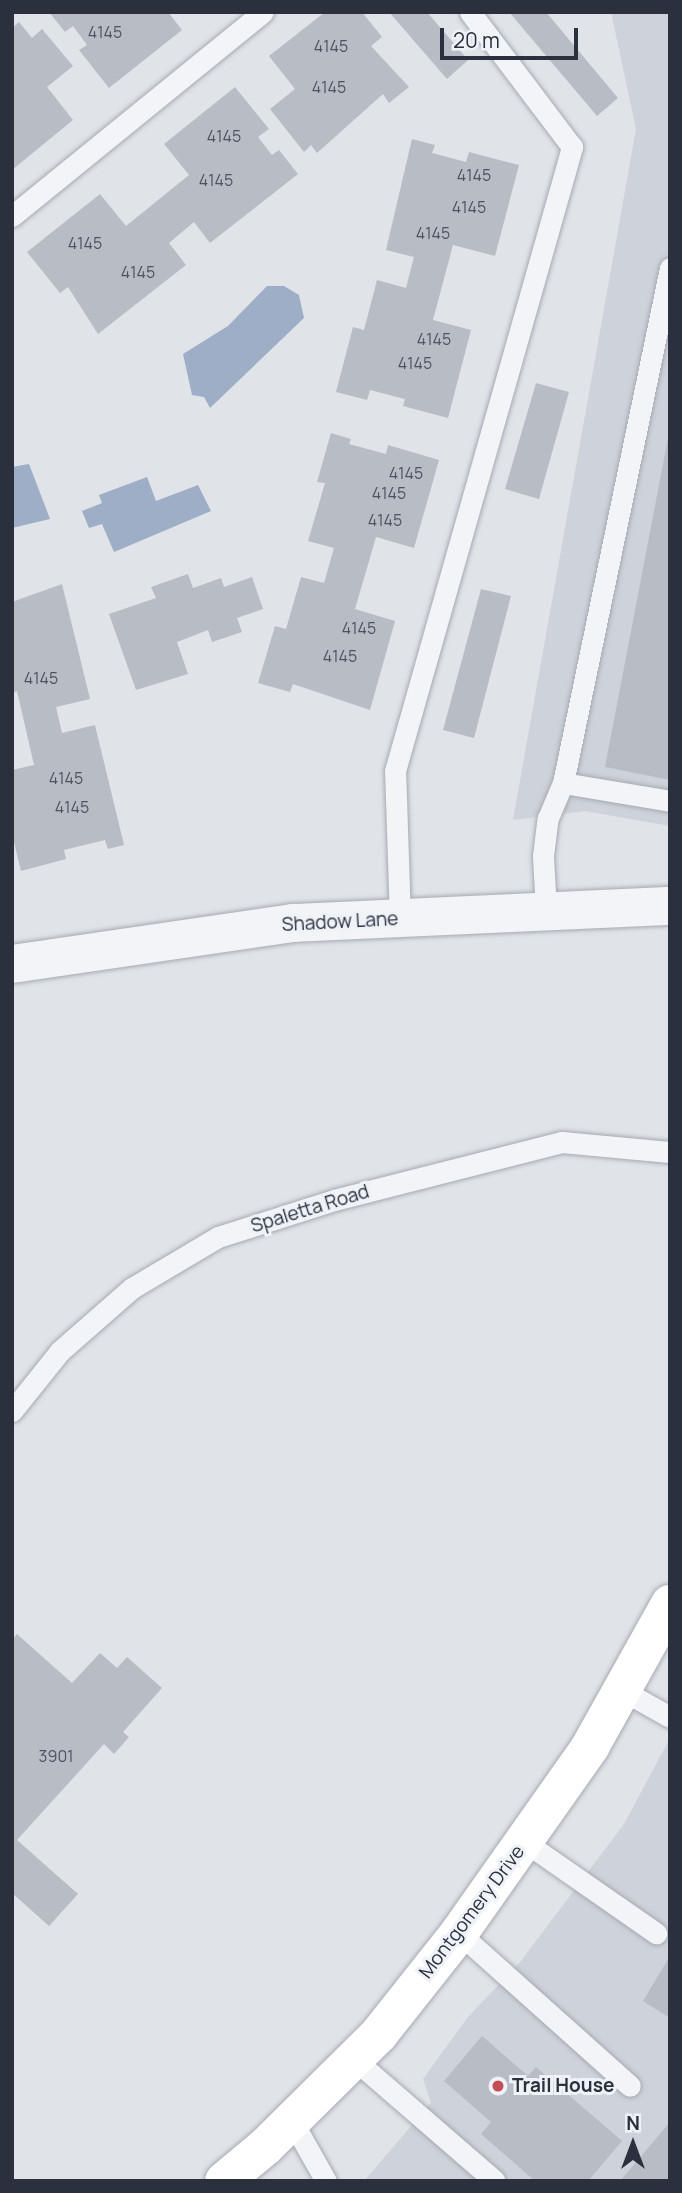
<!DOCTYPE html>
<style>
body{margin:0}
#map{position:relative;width:682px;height:2193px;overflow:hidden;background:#e0e3e8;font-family:Manrope,sans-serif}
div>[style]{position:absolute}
.built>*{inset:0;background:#ced2da}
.water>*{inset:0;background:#9daec6}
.building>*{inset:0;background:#b8bcc5}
.roads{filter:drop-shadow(0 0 2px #a6aab2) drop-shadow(0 0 2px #a6aab2)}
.service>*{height:21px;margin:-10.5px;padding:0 10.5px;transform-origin:10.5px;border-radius:10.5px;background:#f2f4f7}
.minor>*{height:38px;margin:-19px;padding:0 19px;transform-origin:19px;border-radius:19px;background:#f2f4f7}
.secondary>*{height:38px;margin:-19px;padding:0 19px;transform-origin:19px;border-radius:19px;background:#fff}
.dots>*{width:19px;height:19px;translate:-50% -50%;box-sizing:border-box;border:4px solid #eff2f6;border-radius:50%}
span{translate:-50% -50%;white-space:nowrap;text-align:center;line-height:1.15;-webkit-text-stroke:6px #eff2f6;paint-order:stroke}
.number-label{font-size:16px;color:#4e5360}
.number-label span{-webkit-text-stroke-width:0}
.street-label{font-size:19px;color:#2a303e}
.poi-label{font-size:19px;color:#2a303e;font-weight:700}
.left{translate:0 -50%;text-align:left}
.frame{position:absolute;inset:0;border:14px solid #2a303e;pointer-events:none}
.north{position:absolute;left:598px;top:2109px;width:70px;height:70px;-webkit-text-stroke:5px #eff2f6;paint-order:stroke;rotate:0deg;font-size:19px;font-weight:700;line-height:28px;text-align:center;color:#2a303e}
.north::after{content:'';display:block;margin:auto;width:24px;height:32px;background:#2a303e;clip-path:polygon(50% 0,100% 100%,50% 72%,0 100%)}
.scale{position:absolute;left:440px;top:28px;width:138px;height:32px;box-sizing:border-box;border:4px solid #2a303e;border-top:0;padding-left:9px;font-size:21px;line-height:24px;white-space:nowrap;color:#2a303e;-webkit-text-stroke:5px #eff2f6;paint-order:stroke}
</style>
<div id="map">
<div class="built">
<i style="clip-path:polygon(611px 12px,670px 12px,670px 826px,585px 811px,513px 820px,636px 129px)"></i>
<i style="clip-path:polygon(670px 1738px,670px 2181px,364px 2181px,431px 2103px,423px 2079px,468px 2017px,521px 1961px,624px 1824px)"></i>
</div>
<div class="water">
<i style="clip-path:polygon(267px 286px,284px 286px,299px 295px,304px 318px,210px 408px,204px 397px,192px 395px,183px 354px,228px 326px)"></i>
<i style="clip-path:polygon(29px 464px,50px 519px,12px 528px,12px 467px)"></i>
<i style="clip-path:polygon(147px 477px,156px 501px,198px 485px,211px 511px,114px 552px,102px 524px,89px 528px,82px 511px,102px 503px,99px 495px)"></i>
</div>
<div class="building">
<i style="clip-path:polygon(49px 12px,168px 12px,182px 30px,109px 88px,79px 50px,87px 45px,73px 26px,65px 32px)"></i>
<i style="clip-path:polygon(325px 12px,362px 12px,382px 37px,371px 46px,409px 87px,389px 103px,383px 94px,317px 153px,311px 145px,304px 152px,270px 109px,295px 89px,269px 56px)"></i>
<i style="clip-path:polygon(389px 12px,427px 12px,468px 60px,447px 79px)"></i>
<i style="clip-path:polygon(509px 12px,546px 12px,618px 98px,597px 116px)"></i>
<i style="clip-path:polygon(19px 22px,32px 38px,42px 29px,73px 66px,47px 87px,73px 120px,12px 170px,12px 28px)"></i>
<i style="clip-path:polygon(235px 87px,269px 129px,258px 137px,272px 155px,279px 150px,298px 174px,210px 243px,194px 222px,169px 243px,186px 265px,98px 334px,68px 287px,60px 293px,27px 252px,100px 194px,126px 226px,189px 175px,164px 144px)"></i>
<i style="clip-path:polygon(412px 139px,435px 145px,432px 153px,466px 162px,469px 152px,519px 165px,495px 256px,453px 245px,433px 320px,471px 330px,448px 418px,403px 406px,405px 399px,370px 390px,367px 400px,336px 392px,353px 327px,364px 330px,377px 280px,406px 288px,414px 257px,386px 250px)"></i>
<i style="clip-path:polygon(536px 383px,569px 392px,539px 499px,505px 489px)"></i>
<i style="clip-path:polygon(331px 433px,351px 439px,349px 444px,386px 454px,388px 445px,439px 460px,414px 548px,376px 537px,355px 609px,395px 621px,370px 710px,293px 684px,290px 692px,258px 683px,275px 626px,286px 629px,301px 577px,324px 583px,334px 548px,308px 541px,325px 483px,317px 482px)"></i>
<i style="clip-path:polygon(668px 438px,670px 438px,670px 780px,605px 767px)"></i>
<i style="clip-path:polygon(188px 574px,193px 588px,221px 578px,224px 587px,252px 577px,263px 609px,237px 618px,242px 632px,212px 642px,208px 630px,177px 642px,188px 674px,136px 690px,109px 614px,156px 598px,151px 587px)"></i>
<i style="clip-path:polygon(62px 584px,90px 699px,56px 707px,62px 733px,95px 725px,124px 845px,108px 849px,105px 840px,64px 850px,66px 859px,21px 871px,12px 834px,12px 770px,34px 765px,17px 691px,12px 693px,12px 602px)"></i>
<i style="clip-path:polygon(481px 589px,511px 596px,474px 738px,443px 730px)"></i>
<i style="clip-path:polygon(17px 1634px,72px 1683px,100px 1653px,117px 1668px,127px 1657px,162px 1688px,123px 1732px,129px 1737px,114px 1754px,104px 1744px,17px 1840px,78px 1894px,49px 1926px,12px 1893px,12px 1640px)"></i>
<i style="clip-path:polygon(670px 1956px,670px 2018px,643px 2001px)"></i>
<i style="clip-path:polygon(482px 2036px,528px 2076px,536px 2067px,622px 2141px,588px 2181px,535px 2181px,481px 2134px,491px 2122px,444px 2081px)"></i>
<i style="clip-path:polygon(670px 2122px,670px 2181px,620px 2181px)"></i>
</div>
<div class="roads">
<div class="service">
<i style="left:12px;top:216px;width:323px;rotate:-39.1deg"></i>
<i style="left:563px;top:783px;width:109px;rotate:9.5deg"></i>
<i style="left:546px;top:910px;width:54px;rotate:-93.2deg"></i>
<i style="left:543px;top:856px;width:38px;rotate:-83deg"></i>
<i style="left:548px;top:818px;width:38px;rotate:-67deg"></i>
<i style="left:563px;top:783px;width:526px;rotate:-78.26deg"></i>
<i style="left:400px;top:919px;width:148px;rotate:-91.9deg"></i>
<i style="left:395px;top:771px;width:649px;rotate:-74.16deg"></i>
<i style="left:572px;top:147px;width:169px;rotate:-127.1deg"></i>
<i style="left:12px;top:1411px;width:77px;rotate:-51.3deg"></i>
<i style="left:60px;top:1351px;width:96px;rotate:-41.2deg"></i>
<i style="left:132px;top:1288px;width:100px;rotate:-30.7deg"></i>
<i style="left:218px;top:1237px;width:122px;rotate:-17.7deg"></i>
<i style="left:334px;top:1200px;width:235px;rotate:-14.3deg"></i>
<i style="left:562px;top:1142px;width:108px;rotate:5.3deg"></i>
<i style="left:622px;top:1690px;width:55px;rotate:29.4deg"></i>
<i style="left:525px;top:1842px;width:160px;rotate:34.8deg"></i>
<i style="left:459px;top:1933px;width:229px;rotate:41.8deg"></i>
<i style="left:354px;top:2059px;width:186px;rotate:40.9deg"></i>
<i style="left:292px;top:2121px;width:69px;rotate:60.5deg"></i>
</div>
<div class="minor">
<i style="left:12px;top:964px;width:284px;rotate:-8.3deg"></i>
<i style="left:293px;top:923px;width:377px;rotate:-2.6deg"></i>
</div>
<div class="secondary">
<i style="left:224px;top:2181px;width:53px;rotate:-39.7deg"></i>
<i style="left:265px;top:2147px;width:161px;rotate:-44.7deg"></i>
<i style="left:379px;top:2034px;width:129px;rotate:-51.6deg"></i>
<i style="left:459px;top:1933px;width:228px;rotate:-54.8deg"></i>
<i style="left:590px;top:1747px;width:164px;rotate:-60.8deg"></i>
</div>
</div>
<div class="dots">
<i style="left:498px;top:2086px;background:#c54d57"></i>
</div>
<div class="number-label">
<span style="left:105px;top:32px">4145</span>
<span style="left:331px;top:46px">4145</span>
<span style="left:329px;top:87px">4145</span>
<span style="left:224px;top:136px">4145</span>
<span style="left:474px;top:175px">4145</span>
<span style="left:216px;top:180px">4145</span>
<span style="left:469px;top:207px">4145</span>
<span style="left:433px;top:233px">4145</span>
<span style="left:85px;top:243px">4145</span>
<span style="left:138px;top:272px">4145</span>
<span style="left:434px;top:339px">4145</span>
<span style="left:415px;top:363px">4145</span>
<span style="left:406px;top:473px">4145</span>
<span style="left:389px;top:493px">4145</span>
<span style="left:385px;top:520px">4145</span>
<span style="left:359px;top:628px">4145</span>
<span style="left:340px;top:656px">4145</span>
<span style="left:41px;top:678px">4145</span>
<span style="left:66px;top:778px">4145</span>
<span style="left:72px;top:807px">4145</span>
<span style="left:56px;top:1756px">3901</span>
</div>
<div class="street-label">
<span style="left:340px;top:922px;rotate:-3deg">Shadow Lane</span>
<span style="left:310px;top:1209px;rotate:-17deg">Spaletta Road</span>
<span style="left:472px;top:1912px;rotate:-53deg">Montgomery Drive</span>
</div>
<div class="poi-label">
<span class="left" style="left:512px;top:2086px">Trail House</span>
</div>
<div class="frame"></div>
<div class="north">N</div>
<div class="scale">20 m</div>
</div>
